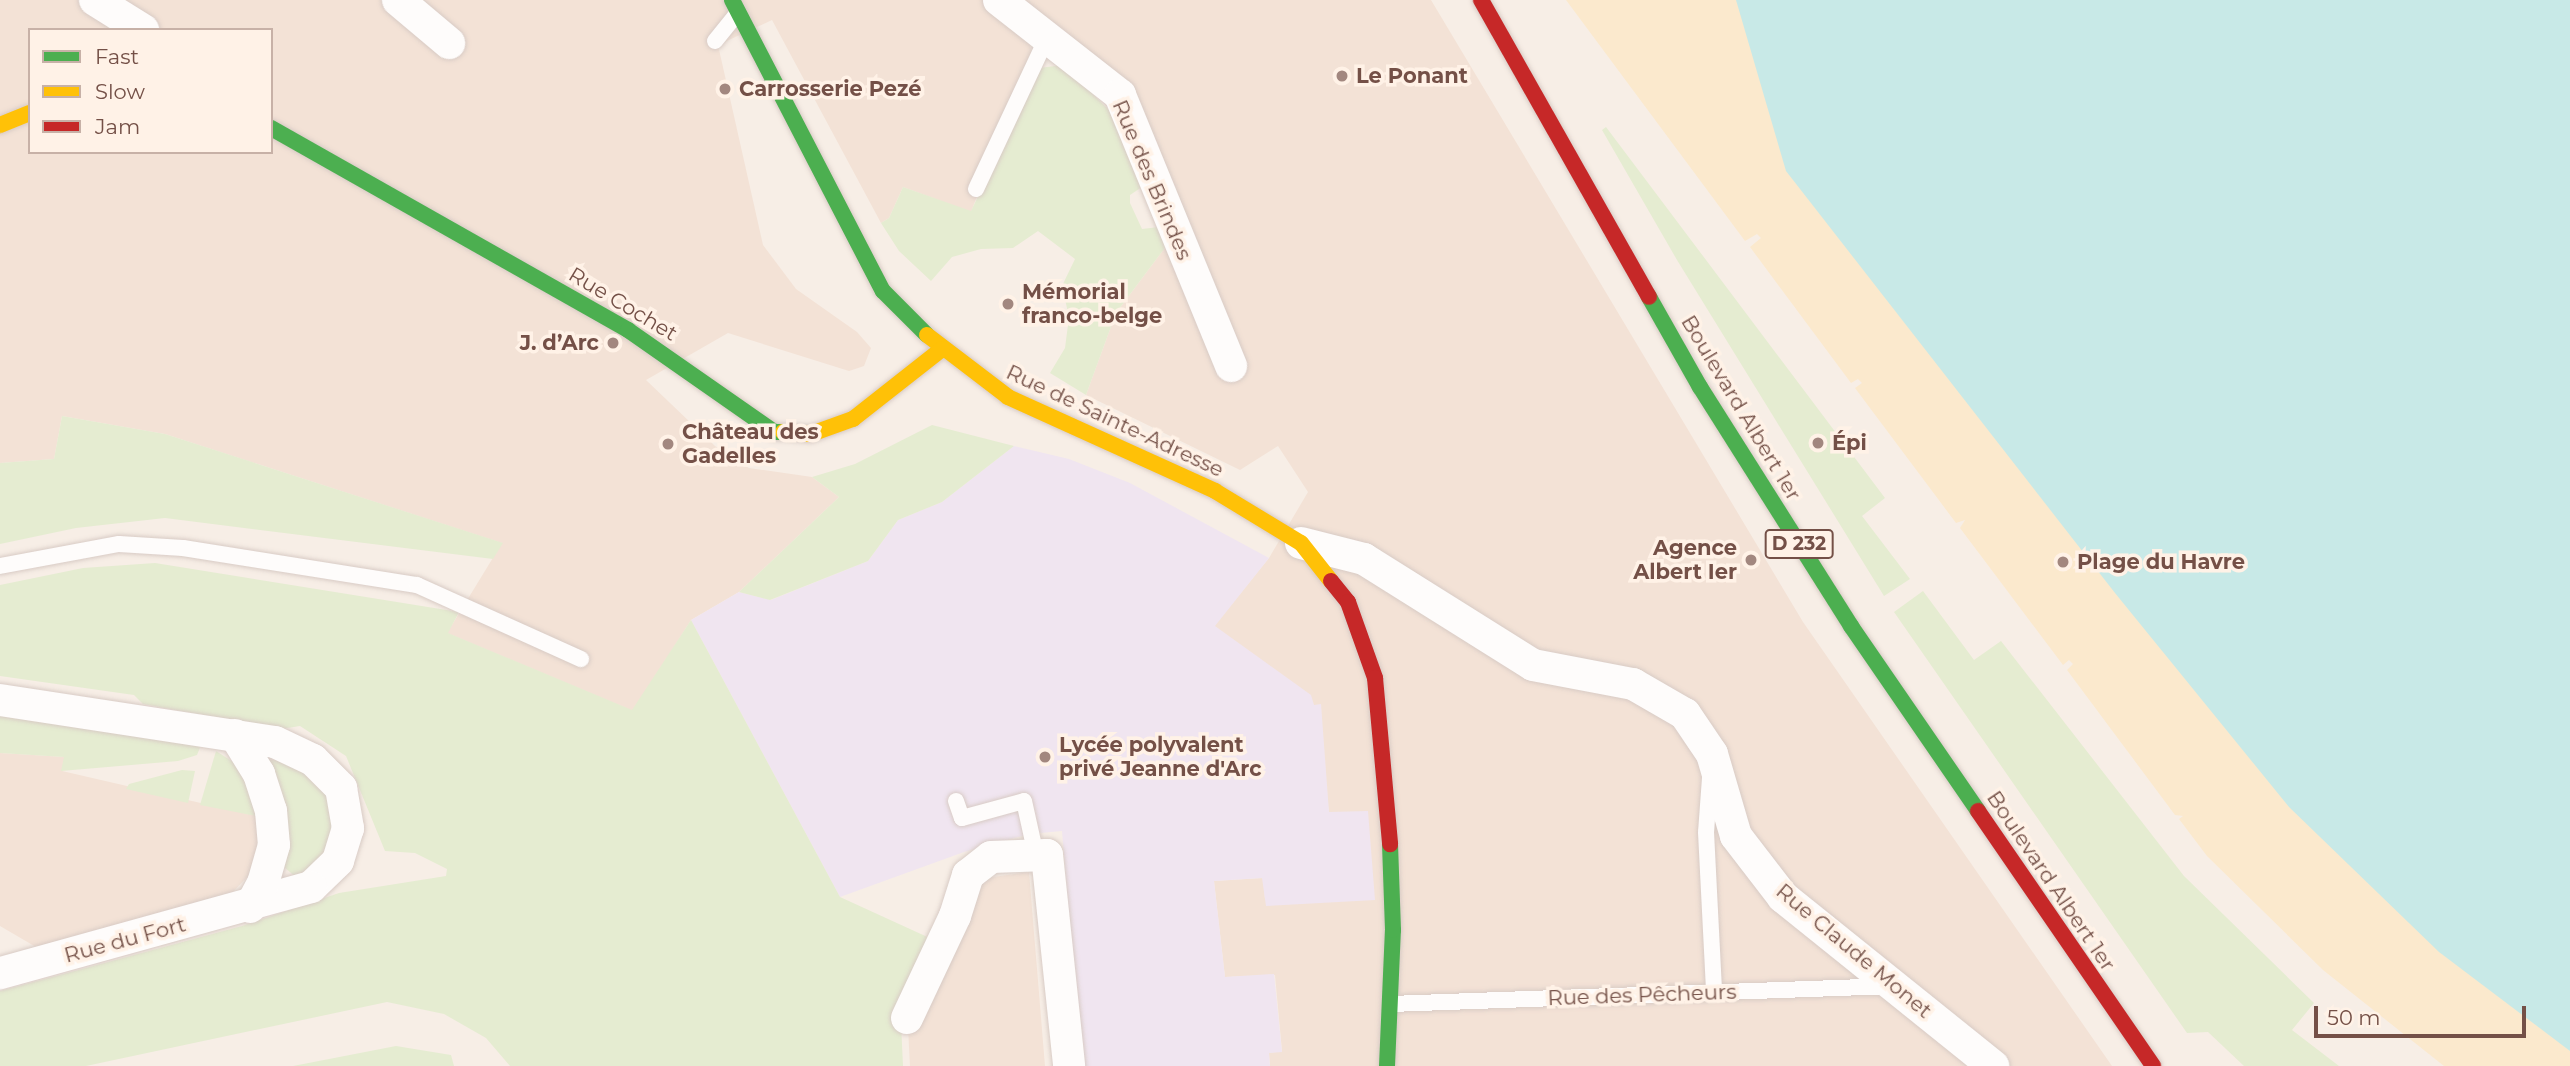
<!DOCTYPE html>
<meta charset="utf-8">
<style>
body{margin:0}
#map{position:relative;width:2570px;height:1066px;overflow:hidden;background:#f7eee6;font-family:Montserrat,sans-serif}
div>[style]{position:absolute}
.residential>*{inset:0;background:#f3e2d6}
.education>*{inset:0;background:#f0e5f0}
.green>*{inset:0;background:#e5ecd1}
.sand>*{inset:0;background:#fbe9cd}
.water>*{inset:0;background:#c8e9e7}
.roads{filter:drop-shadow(0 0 2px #d8cbc5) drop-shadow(0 0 2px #d8cbc5)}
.lane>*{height:16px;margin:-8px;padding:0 8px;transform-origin:8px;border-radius:8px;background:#fefcfb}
.street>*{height:32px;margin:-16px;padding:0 16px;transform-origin:16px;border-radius:16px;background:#fefcfb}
.fast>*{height:16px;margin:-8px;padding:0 8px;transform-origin:8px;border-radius:8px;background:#4caf50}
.slow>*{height:16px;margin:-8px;padding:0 8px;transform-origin:8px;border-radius:8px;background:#ffc107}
.jam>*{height:16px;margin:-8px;padding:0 8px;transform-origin:8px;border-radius:8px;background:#c62828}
.dots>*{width:19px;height:19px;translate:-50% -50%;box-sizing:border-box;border:4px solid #fff2e7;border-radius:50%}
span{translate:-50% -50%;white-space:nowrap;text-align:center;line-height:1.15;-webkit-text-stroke:7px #fff2e7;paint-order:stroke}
.shield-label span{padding:2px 5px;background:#fff2e7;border:2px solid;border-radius:5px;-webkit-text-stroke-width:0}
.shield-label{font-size:19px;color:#745047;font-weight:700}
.poi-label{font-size:21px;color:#745047;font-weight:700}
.left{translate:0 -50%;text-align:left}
.right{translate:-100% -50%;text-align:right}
.street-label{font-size:21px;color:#745047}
.legend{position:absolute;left:28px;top:28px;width:245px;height:126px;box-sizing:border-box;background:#fff2e7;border:2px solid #c7b1a7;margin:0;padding:9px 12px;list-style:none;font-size:21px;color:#745047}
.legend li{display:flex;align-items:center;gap:14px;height:35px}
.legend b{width:35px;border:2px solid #c7b1a7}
.scale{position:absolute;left:2314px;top:1006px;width:212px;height:32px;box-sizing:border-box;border:4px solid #745047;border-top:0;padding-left:9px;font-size:21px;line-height:24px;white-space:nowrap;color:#745047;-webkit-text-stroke:5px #fff2e7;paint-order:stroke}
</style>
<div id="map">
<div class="residential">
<i style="clip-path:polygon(evenodd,0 0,1431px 0,1803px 622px,2112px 1066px,1270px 1066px,1269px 1053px,1282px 1051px,1275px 975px,1225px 977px,1214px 881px,1263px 878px,1265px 899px,1329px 812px,1314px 705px,1214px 626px,1269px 558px,1308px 492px,1278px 446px,1240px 470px,1086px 395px,1116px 313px,1167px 245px,1133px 96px,1028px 36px,1032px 54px,971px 212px,903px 187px,889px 218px,881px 223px,772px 20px,718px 45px,763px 245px,796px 289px,857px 332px,871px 348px,864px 366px,849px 371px,728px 333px,646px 380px,715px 446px,749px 468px,812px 477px,839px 497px,739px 592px,691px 620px,633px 711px,447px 633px,502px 543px,165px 434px,62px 416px,54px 459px,0 463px,0 0,30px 30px,271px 30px,271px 152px,30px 152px,30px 30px)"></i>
<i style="clip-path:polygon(0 753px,65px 757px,62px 771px,261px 817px,261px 844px,252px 872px,228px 897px,36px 947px,0 926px)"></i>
<i style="clip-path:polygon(1029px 872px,1045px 1066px,910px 1066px,908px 1028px,976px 888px,986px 878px)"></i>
</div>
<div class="education">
<i style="clip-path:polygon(1014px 446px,1069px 459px,1130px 483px,1269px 558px,1215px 626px,1311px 695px,1314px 705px,1321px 704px,1329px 812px,1368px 811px,1375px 900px,1266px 906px,1262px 878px,1214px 881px,1225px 977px,1274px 974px,1282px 1052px,1269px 1053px,1270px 1066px,1081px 1066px,1062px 831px,1029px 834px,964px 852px,840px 897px,691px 620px,739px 592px,771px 600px,868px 561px,898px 520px,942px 502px)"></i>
</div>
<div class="green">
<i style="clip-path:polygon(1063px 65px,1113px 114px,1142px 187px,1130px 195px,1130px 203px,1142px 229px,1159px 227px,1167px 245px,1116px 313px,1086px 395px,1050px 373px,1065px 348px,1069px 317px,1062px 286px,1075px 259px,1038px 231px,1013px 248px,981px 249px,952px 257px,931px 281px,899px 251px,881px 223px,889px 218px,903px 187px,971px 211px,1039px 68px)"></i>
<i style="clip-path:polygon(1606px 127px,1885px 498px,1862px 516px,1910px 579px,1884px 596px,1677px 260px,1602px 130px)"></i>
<i style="clip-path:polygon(62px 416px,165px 434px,503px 543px,493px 559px,165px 518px,76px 528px,0 544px,0 463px,54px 459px)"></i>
<i style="clip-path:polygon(932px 425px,1014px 446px,942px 502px,898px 520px,868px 561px,770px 600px,739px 592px,839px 497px,812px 477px,855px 464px)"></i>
<i style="clip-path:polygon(155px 563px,459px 612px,448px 633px,632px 710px,691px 620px,840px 897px,934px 940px,901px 1023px,903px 1066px,510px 1066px,486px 1038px,444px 1014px,387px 1002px,86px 1066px,0 1066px,0 991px,242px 926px,339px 893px,446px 876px,447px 869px,415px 853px,385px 851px,346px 756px,300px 726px,281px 729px,143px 704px,134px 695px,0 676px,0 585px,83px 568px)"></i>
<i style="clip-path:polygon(1923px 591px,1974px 660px,2001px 641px,2184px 876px,2314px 1003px,2292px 1030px,2339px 1066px,2244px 1066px,2208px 1032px,2187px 1033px,1894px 612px)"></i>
<i style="clip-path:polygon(0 713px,201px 745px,197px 755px,178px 761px,61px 771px,64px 757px,0 753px)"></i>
<i style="clip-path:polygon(216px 751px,241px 767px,261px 817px,200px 805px)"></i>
<i style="clip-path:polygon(263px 759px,297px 762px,326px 786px,337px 819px,328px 858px,298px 879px,284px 867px)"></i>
<i style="clip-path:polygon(182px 770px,195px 771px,188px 803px,126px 789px,129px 784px)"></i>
<i style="clip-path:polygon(396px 1046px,451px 1055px,454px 1066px,293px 1066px)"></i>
</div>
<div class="sand">
<i style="clip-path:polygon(1566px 0,1754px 0,2570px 1002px,2570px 1066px,2444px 1066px,2323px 970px,2207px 856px,2179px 819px,2183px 816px,2175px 815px,2067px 670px,2073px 664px,2069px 660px,2063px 665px,1960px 528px,1965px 520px,1956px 523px,1855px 388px,1862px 383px,1858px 379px,1851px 383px,1750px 247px,1761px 238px,1757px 234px,1745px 241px)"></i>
</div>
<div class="water">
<i style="clip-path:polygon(1736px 0,2570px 0,2570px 1051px,2439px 952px,2289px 807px,2115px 593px,1786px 171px)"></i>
</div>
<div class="roads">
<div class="lane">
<i style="left:715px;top:41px;width:35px;rotate:-51deg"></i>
<i style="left:976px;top:189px;width:170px;rotate:-64.9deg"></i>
<i style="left:0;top:566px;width:121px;rotate:-10.5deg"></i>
<i style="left:119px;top:544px;width:64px;rotate:3.6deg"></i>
<i style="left:183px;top:548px;width:237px;rotate:9deg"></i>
<i style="left:417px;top:585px;width:180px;rotate:24.3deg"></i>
<i style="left:1710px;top:778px;width:54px;rotate:94.2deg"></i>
<i style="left:1706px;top:832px;width:160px;rotate:87.1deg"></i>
<i style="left:956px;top:801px;width:18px;rotate:71deg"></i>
<i style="left:962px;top:818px;width:64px;rotate:-15.3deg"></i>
<i style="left:1024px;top:801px;width:55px;rotate:77.5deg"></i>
<i style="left:1390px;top:1004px;width:502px;rotate:-2.05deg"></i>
</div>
<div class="street">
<i style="left:95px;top:0;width:57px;rotate:32deg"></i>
<i style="left:398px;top:0;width:67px;rotate:40.1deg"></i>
<i style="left:999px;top:0;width:154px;rotate:38.1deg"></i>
<i style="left:1120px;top:95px;width:293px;rotate:67.7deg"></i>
<i style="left:1301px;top:543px;width:65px;rotate:14.3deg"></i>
<i style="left:1364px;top:559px;width:199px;rotate:32.1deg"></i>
<i style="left:1533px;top:665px;width:102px;rotate:10.8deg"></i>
<i style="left:1633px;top:684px;width:60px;rotate:30deg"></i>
<i style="left:1685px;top:714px;width:48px;rotate:56deg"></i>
<i style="left:1712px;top:754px;width:85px;rotate:73.7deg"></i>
<i style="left:1736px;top:836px;width:77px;rotate:52.4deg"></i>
<i style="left:1783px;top:897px;width:270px;rotate:38.8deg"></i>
<i style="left:0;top:700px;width:278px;rotate:8.7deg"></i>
<i style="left:275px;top:742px;width:42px;rotate:25.3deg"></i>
<i style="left:313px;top:760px;width:40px;rotate:45deg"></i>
<i style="left:341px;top:788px;width:41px;rotate:80.1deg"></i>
<i style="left:348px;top:828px;width:34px;rotate:107deg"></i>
<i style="left:338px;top:861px;width:37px;rotate:136deg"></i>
<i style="left:311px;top:887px;width:323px;rotate:164.5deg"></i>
<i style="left:235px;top:735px;width:46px;rotate:58.4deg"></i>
<i style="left:259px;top:774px;width:39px;rotate:72deg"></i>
<i style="left:271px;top:811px;width:34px;rotate:85deg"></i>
<i style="left:274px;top:845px;width:40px;rotate:106deg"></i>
<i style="left:263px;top:883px;width:27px;rotate:118deg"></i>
<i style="left:907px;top:1018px;width:113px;rotate:-64.8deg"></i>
<i style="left:955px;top:916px;width:43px;rotate:-72.4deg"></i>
<i style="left:968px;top:875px;width:29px;rotate:-38deg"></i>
<i style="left:991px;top:857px;width:56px;rotate:-2deg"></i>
<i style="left:1047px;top:855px;width:212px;rotate:84deg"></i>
</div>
<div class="fast">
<i style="left:732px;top:0;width:328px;rotate:62.6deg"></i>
<i style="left:883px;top:291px;width:62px;rotate:45deg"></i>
<i style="left:271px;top:128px;width:410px;rotate:29.5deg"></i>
<i style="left:628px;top:330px;width:178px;rotate:34.9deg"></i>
<i style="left:774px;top:432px;width:9px"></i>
<i style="left:1649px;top:297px;width:103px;rotate:60.5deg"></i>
<i style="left:1700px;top:387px;width:283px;rotate:57.7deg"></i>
<i style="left:1851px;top:626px;width:224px;rotate:55.5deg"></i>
<i style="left:1387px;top:1066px;width:136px;rotate:-87.5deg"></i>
<i style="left:1393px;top:930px;width:86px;rotate:-92deg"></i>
</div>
<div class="slow">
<i style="left:0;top:125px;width:32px;rotate:-22deg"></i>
<i style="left:927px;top:335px;width:102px;rotate:37.4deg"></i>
<i style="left:1008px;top:397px;width:227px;rotate:24.4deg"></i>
<i style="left:1215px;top:491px;width:100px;rotate:31.2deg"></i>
<i style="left:1301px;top:543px;width:48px;rotate:51.7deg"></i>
<i style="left:783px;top:432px;width:28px;rotate:4deg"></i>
<i style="left:811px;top:434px;width:45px;rotate:-19.7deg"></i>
<i style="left:853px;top:419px;width:113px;rotate:-38.2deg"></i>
</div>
<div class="jam">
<i style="left:1481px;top:0;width:341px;rotate:60.5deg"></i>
<i style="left:1331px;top:581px;width:27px;rotate:51deg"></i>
<i style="left:1348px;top:602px;width:81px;rotate:70.4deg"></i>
<i style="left:1375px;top:678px;width:167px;rotate:84.8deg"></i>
<i style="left:1978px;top:811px;width:309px;rotate:55.5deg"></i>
</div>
</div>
<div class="dots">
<i style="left:1342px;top:76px;background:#a2877f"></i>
<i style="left:725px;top:89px;background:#a2877f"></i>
<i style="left:1008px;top:304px;background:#a2877f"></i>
<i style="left:613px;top:343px;background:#a2877f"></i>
<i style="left:1818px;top:443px;background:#a2877f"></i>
<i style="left:668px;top:444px;background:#a2877f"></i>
<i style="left:1751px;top:560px;background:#a2877f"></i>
<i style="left:2063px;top:562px;background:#a2877f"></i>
<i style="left:1045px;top:757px;background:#a2877f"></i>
</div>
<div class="shield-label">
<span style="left:1799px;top:544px">D 232</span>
</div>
<div class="poi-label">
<span class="left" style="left:1356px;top:76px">Le Ponant</span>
<span class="left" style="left:739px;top:89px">Carrosserie Pezé</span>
<span class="left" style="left:1022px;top:304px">Mémorial<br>franco-belge</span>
<span class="right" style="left:599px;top:343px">J. d’Arc</span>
<span class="left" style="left:682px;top:444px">Château des<br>Gadelles</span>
<span class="left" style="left:1832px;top:443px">Épi</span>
<span class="right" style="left:1737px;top:560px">Agence<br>Albert Ier</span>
<span class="left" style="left:2077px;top:562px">Plage du Havre</span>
<span class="left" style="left:1059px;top:757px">Lycée polyvalent<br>privé Jeanne d'Arc</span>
</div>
<div class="street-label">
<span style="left:1152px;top:180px;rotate:67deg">Rue des Brindes</span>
<span style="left:623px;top:304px;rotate:31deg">Rue Cochet</span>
<span style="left:1741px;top:408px;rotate:59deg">Boulevard Albert 1er</span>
<span style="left:1115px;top:421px;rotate:25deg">Rue de Sainte-Adresse</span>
<span style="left:2051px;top:881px;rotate:56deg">Boulevard Albert 1er</span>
<span style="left:125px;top:940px;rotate:-15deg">Rue du Fort</span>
<span style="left:1854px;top:951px;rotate:40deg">Rue Claude Monet</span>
<span style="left:1642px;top:995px;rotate:-2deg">Rue des Pêcheurs</span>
</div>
<ul class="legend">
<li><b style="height:9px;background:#4caf50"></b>Fast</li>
<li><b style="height:9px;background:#ffc107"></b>Slow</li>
<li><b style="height:9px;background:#c62828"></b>Jam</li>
</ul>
<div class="scale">50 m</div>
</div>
